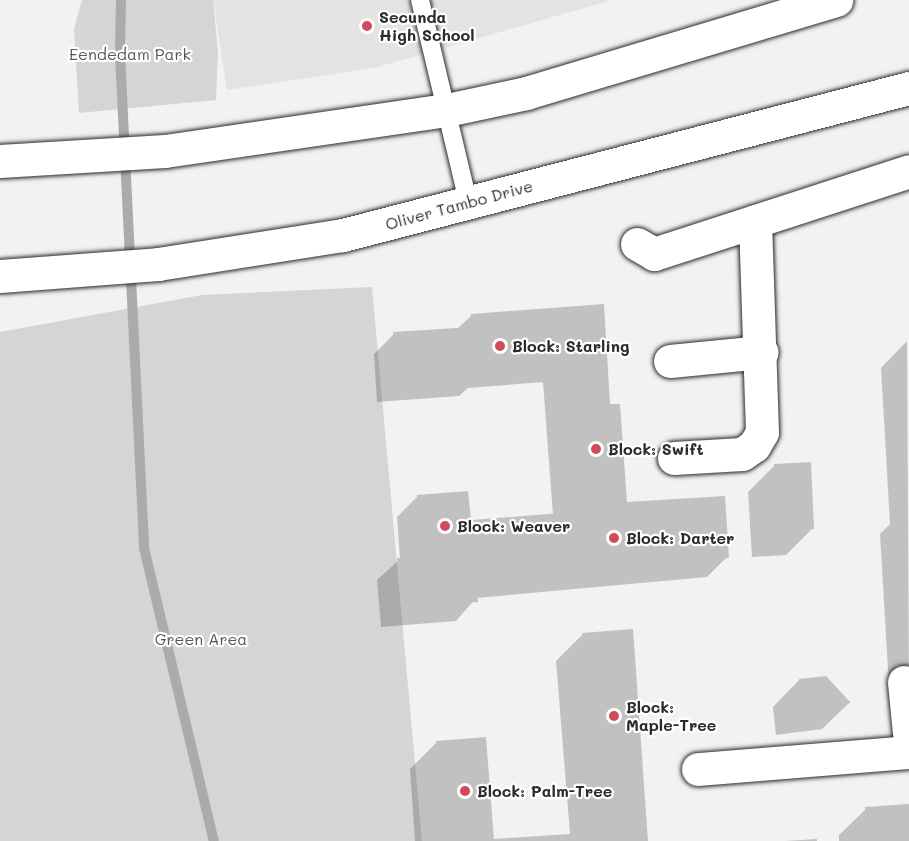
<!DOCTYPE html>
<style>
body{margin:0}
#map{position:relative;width:909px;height:841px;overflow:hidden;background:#f2f2f2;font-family:Mali,sans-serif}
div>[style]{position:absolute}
.built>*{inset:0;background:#e3e3e3}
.green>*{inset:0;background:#d5d5d5}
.shadow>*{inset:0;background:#0003}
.stream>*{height:10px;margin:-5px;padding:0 5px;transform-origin:5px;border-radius:5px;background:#ababab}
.building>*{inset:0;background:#c1c1c1}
.roads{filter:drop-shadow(0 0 2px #2b2b2b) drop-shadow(0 0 2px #2b2b2b)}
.lane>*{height:18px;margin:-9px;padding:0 9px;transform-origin:9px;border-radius:9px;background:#fff}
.street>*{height:33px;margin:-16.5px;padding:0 16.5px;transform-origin:16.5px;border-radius:16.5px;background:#fff}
.secondary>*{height:33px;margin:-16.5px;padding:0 16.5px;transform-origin:16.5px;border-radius:16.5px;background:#fff}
.dots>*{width:16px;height:16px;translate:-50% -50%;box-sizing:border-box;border:3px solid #fff;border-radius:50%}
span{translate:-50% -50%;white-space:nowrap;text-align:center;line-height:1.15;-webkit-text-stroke:4.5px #fff;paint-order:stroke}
.poi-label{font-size:16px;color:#2b2b2b;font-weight:700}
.left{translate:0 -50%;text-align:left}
.park-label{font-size:16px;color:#565656}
.street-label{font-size:16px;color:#2b2b2b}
</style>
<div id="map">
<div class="built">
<i style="clip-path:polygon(213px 0,612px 0,374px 68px,227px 90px)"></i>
</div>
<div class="green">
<i style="clip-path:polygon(82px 0,213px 0,218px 53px,216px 100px,79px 113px,74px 29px)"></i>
<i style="clip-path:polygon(372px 287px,422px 841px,0 841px,0 332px,202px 295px)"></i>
</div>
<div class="shadow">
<i style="clip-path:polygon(602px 306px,608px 406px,625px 504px,727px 557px,707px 577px,476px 598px,456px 621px,381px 627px,377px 580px,400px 559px,397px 517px,417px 497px,469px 521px,553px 515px,543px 382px,468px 388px,459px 396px,377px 402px,374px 354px,394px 334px,457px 329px,472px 315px)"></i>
<i style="clip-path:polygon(907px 341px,909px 686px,889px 687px,880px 534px,890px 524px,881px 368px)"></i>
<i style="clip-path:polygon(774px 466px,813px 528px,786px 555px,752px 557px,748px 492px)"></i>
<i style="clip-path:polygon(582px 635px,646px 841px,415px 841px,410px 769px,437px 742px,493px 839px,570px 834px,556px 661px)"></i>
<i style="clip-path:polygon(799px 680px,849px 703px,822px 729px,776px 735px,773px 707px)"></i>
<i style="clip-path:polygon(909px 806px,909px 841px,839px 841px,839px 835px,866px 809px)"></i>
<i style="clip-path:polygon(817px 839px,817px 841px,785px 841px)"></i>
</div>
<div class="stream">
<i style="left:121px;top:0;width:54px;rotate:91.1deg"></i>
<i style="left:120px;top:54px;width:495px;rotate:87.2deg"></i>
<i style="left:144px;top:548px;width:301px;rotate:76.6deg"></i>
</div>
<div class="building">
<i style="clip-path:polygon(604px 304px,610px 404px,620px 404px,627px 502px,725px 496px,729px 558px,476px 580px,478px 602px,401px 607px,397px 558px,422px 556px,417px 495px,468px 491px,471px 520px,574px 512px,562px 363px,481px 369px,481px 376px,397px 382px,393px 332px,472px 327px,471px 314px)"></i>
<i style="clip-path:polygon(811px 462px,814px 529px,778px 531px,774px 464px)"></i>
<i style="clip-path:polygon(633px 629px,648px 841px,599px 841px,582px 633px)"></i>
<i style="clip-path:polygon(826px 676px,851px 703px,802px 709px,799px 679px)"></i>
<i style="clip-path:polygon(486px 737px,494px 841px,444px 841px,436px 741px)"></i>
<i style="clip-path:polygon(909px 804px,909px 841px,867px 841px,865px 807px)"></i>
</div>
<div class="roads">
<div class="lane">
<i style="left:420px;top:0;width:208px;rotate:76.6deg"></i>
</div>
<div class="street">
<i style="left:637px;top:244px;width:20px;rotate:30deg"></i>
<i style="left:654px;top:254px;width:268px;rotate:-18deg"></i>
<i style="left:670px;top:361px;width:92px;rotate:-5.6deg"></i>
<i style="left:674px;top:458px;width:68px;rotate:-3.4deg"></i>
<i style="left:742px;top:454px;width:14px;rotate:-34deg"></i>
<i style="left:754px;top:446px;width:16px;rotate:-60deg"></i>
<i style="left:762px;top:432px;width:211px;rotate:-91.9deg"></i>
<i style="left:904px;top:682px;width:51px;rotate:84.4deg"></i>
<i style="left:698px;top:769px;width:212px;rotate:-4.6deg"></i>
</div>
<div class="secondary">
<i style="left:0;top:161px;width:165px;rotate:-3.5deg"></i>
<i style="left:165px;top:151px;width:285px;rotate:-8.3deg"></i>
<i style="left:447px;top:110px;width:81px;rotate:-12.1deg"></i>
<i style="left:526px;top:93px;width:324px;rotate:-16.7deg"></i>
<i style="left:0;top:276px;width:158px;rotate:-4.3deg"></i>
<i style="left:158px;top:264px;width:187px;rotate:-8.9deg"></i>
<i style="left:343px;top:235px;width:585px;rotate:-14.56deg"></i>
</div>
</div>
<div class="dots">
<i style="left:367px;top:26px;background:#d1495b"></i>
<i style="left:500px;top:346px;background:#d1495b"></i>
<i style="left:596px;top:449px;background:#d1495b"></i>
<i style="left:445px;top:526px;background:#d1495b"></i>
<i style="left:614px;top:538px;background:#d1495b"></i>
<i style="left:614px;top:716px;background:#d1495b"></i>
<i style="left:465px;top:791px;background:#d1495b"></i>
</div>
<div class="poi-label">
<span class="left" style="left:379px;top:26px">Secunda<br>High School</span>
<span class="left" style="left:512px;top:346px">Block: Starling</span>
<span class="left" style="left:608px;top:449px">Block: Swift</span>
<span class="left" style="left:457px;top:526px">Block: Weaver</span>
<span class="left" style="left:626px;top:538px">Block: Darter</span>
<span class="left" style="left:626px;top:716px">Block:<br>Maple-Tree</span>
<span class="left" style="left:477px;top:791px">Block: Palm-Tree</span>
</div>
<div class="park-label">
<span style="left:130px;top:54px">Eendedam Park</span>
<span style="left:201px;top:639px">Green Area</span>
</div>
<div class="street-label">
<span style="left:459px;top:205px;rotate:-15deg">Oliver Tambo Drive</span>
</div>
</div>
